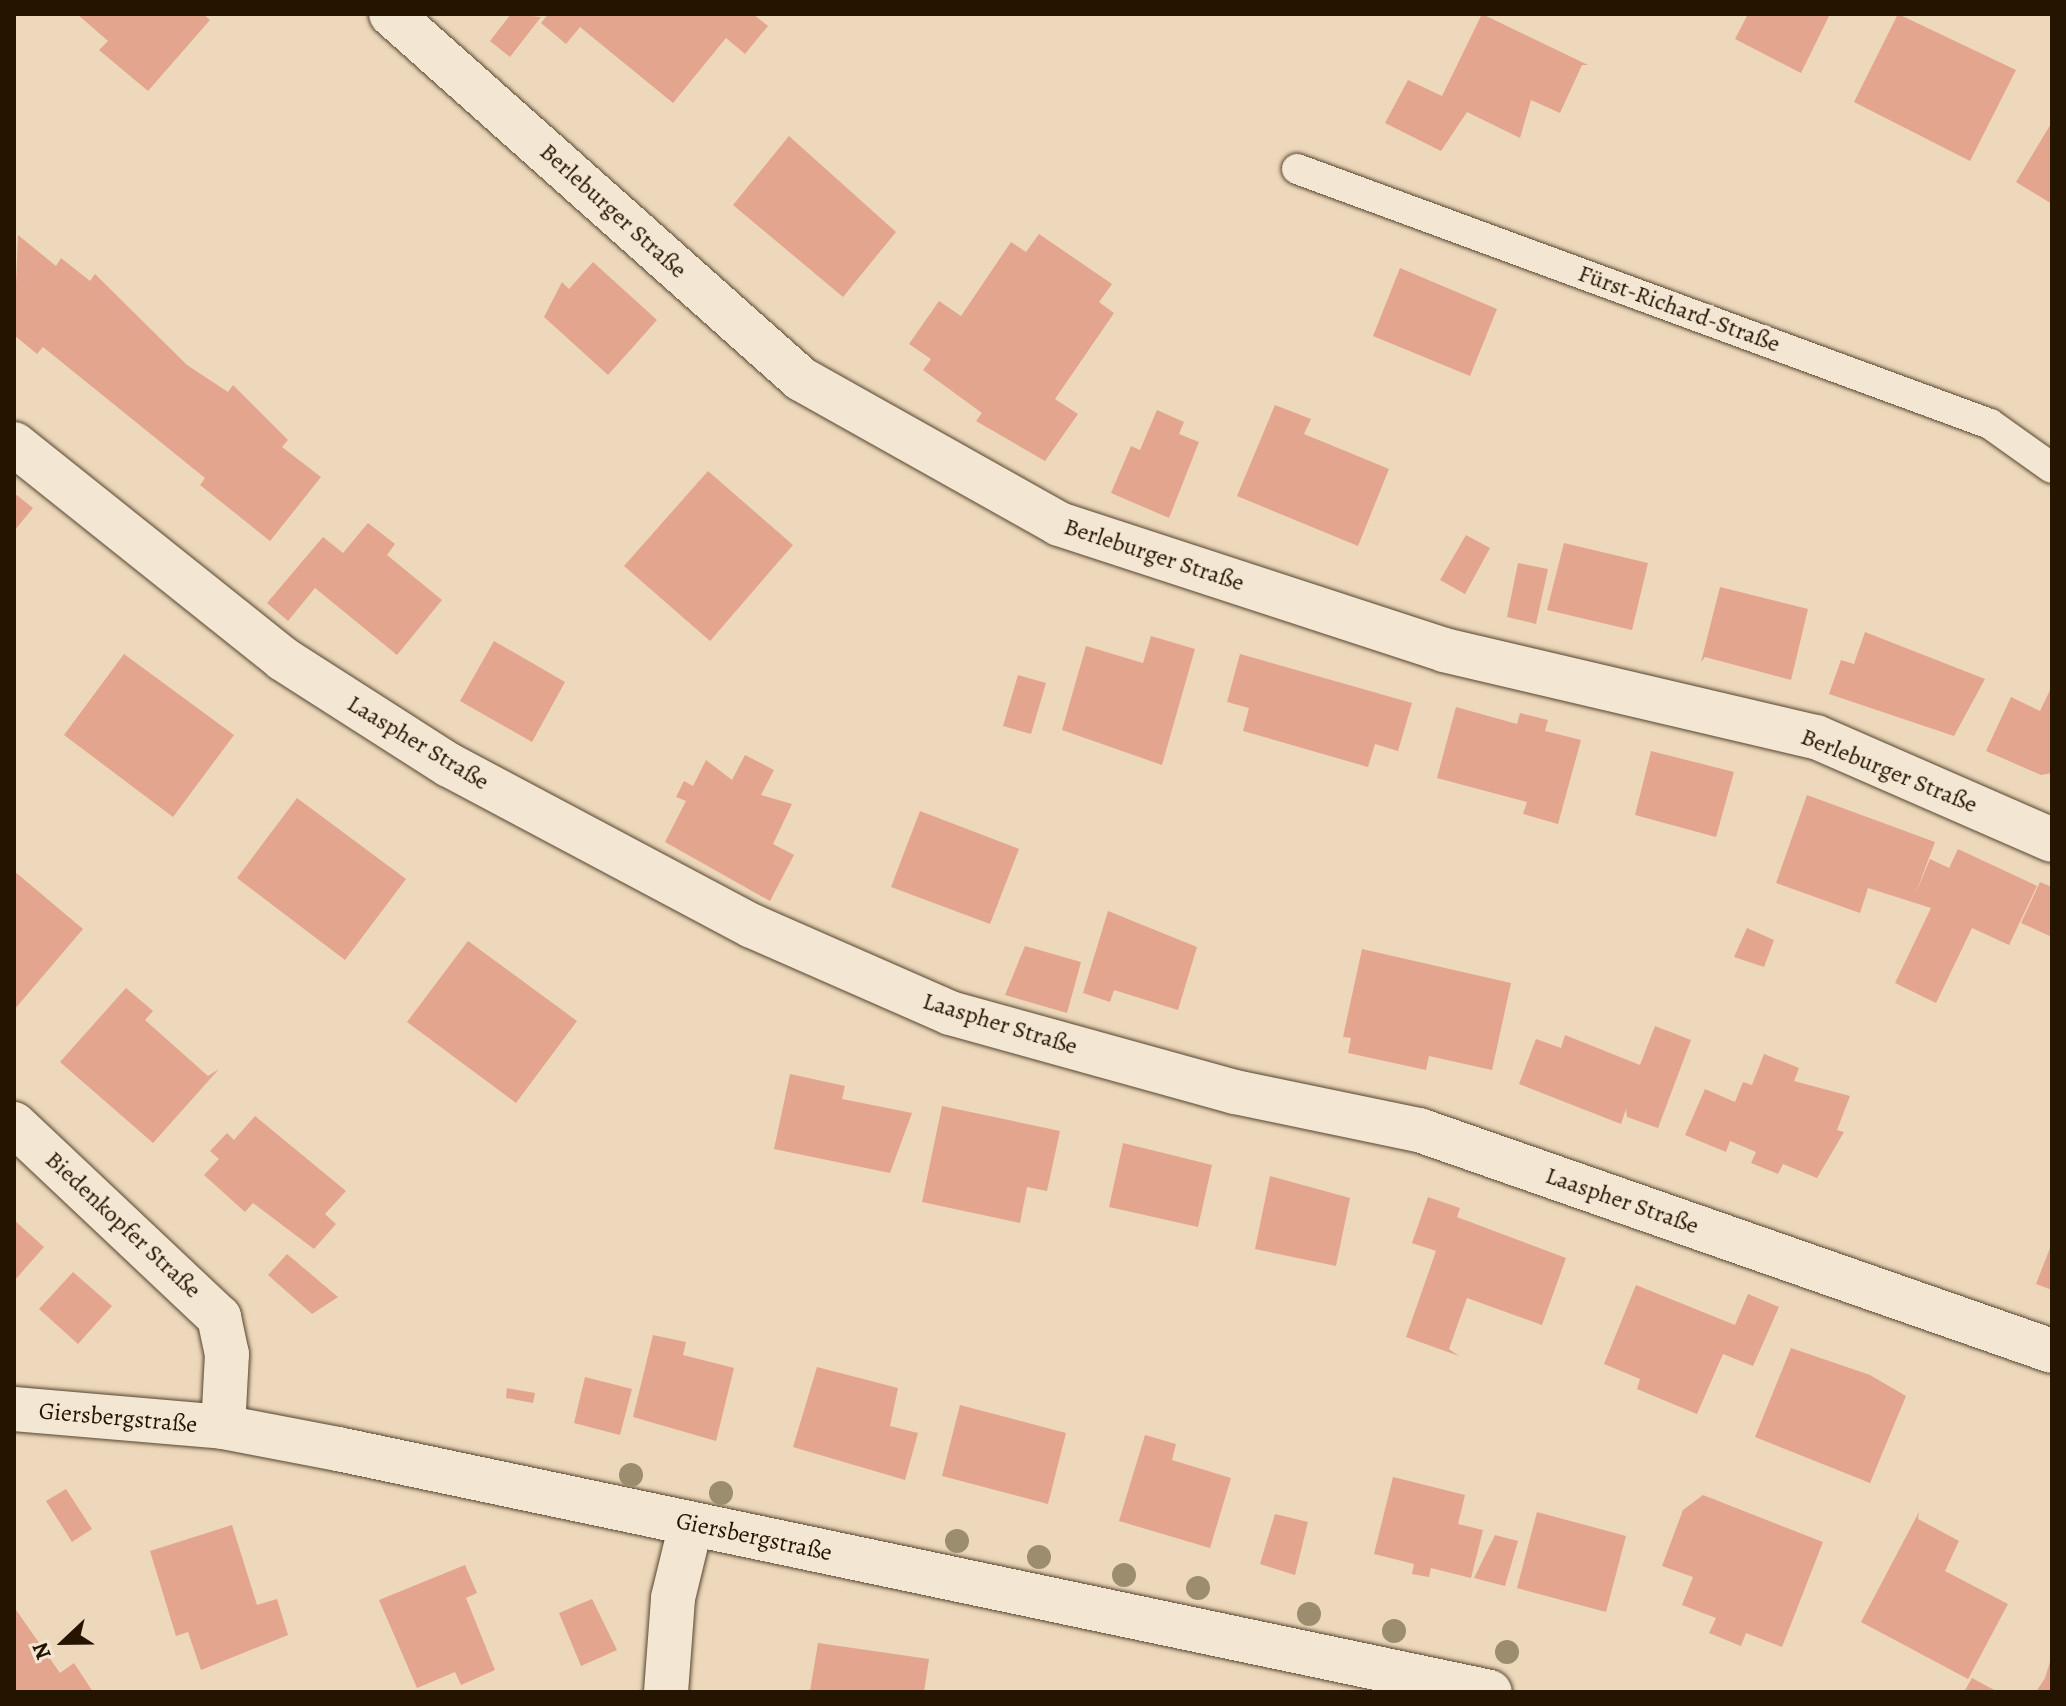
<!DOCTYPE html>
<meta charset="utf-8">
<style>
body{margin:0}
#map{position:relative;width:2066px;height:1706px;overflow:hidden;background:#edd8bb;font-family:Alegreya,serif}
div>[style]{position:absolute}
.building>*{inset:0;background:#e3a58e}
.roads{filter:drop-shadow(0 0 2px #56452f) drop-shadow(0 0 2px #56452f)}
.service>*{height:30px;margin:-15px;padding:0 15px;transform-origin:15px;border-radius:15px;background:#f3e6d3}
.minor>*{height:44px;margin:-22px;padding:0 22px;transform-origin:22px;border-radius:22px;background:#f3e6d3}
.tertiary>*{height:44px;margin:-22px;padding:0 22px;transform-origin:22px;border-radius:22px;background:#f3e6d3}
.trees>*{width:24px;height:24px;margin:-12px;border-radius:50%;background:#9c8d6f}
span{translate:-50% -50%;white-space:nowrap;text-align:center;line-height:1.15;-webkit-text-stroke:8px #f3e6d3;paint-order:stroke}
.street-label{font-size:24px;color:#241400}
.frame{position:absolute;inset:0;border:16px solid #241400;pointer-events:none}
.north{position:absolute;left:24px;top:1602px;width:80px;height:80px;-webkit-text-stroke:6px #f3e6d3;paint-order:stroke;rotate:248deg;font-size:22px;font-weight:700;line-height:32px;text-align:center;color:#241400}
.north::after{content:'';display:block;margin:auto;width:28px;height:36px;background:#241400;clip-path:polygon(50% 0,100% 100%,50% 72%,0 100%)}
</style>
<div id="map">
<div class="building">
<i style="clip-path:polygon(77px 14px,203px 14px,210px 20px,148px 91px,99px 50px,108px 41px)"></i>
<i style="clip-path:polygon(511px 14px,541px 17px,510px 57px,490px 41px)"></i>
<i style="clip-path:polygon(548px 14px,753px 14px,768px 26px,745px 54px,726px 38px,673px 103px,580px 27px,566px 44px,541px 23px)"></i>
<i style="clip-path:polygon(1482px 14px,1588px 65px,1582px 65px,1560px 113px,1531px 100px,1520px 138px,1467px 112px,1441px 151px,1385px 123px,1408px 80px,1442px 96px)"></i>
<i style="clip-path:polygon(1748px 14px,1830px 14px,1801px 73px,1735px 39px)"></i>
<i style="clip-path:polygon(1898px 14px,2016px 70px,1970px 161px,1854px 102px)"></i>
<i style="clip-path:polygon(2052px 122px,2052px 204px,2016px 182px)"></i>
<i style="clip-path:polygon(789px 136px,896px 232px,843px 297px,733px 205px)"></i>
<i style="clip-path:polygon(1039px 234px,1112px 284px,1099px 302px,1114px 313px,1055px 399px,1078px 414px,1045px 461px,976px 421px,982px 413px,923px 370px,931px 359px,909px 344px,939px 301px,961px 316px,1011px 242px,1026px 252px)"></i>
<i style="clip-path:polygon(18px 235px,56px 266px,61px 258px,90px 281px,95px 274px,187px 365px,228px 392px,233px 385px,288px 440px,282px 447px,321px 477px,270px 541px,200px 485px,205px 478px,43px 347px,37px 354px,14px 335px)"></i>
<i style="clip-path:polygon(593px 262px,657px 320px,608px 375px,544px 317px,562px 282px,569px 289px)"></i>
<i style="clip-path:polygon(1400px 268px,1497px 309px,1470px 376px,1373px 336px)"></i>
<i style="clip-path:polygon(1275px 405px,1311px 419px,1304px 434px,1389px 469px,1358px 546px,1237px 496px)"></i>
<i style="clip-path:polygon(1157px 410px,1184px 422px,1179px 434px,1199px 442px,1169px 518px,1111px 493px,1131px 446px,1140px 450px)"></i>
<i style="clip-path:polygon(708px 471px,793px 545px,710px 641px,624px 566px)"></i>
<i style="clip-path:polygon(14px 493px,33px 508px,14px 531px)"></i>
<i style="clip-path:polygon(368px 523px,395px 544px,387px 555px,442px 600px,397px 655px,315px 588px,288px 621px,267px 603px,323px 537px,343px 553px)"></i>
<i style="clip-path:polygon(1466px 535px,1490px 548px,1465px 594px,1440px 580px)"></i>
<i style="clip-path:polygon(1564px 543px,1648px 563px,1632px 630px,1547px 610px)"></i>
<i style="clip-path:polygon(1518px 563px,1548px 569px,1536px 624px,1507px 617px)"></i>
<i style="clip-path:polygon(1720px 587px,1808px 609px,1791px 680px,1705px 657px,1701px 662px)"></i>
<i style="clip-path:polygon(1865px 632px,1985px 679px,1954px 736px,1829px 694px,1841px 660px,1854px 664px)"></i>
<i style="clip-path:polygon(1151px 636px,1195px 649px,1162px 765px,1062px 730px,1086px 646px,1143px 663px)"></i>
<i style="clip-path:polygon(494px 641px,565px 682px,532px 742px,460px 701px)"></i>
<i style="clip-path:polygon(124px 654px,234px 735px,173px 817px,64px 735px)"></i>
<i style="clip-path:polygon(1240px 654px,1412px 703px,1398px 751px,1375px 744px,1368px 767px,1243px 731px,1249px 708px,1227px 702px)"></i>
<i style="clip-path:polygon(1018px 675px,1046px 683px,1031px 734px,1003px 726px)"></i>
<i style="clip-path:polygon(2052px 686px,2052px 773px,2041px 775px,1986px 751px,2011px 697px,2040px 711px)"></i>
<i style="clip-path:polygon(1456px 707px,1517px 724px,1520px 713px,1548px 720px,1545px 731px,1581px 740px,1558px 824px,1523px 814px,1527px 802px,1437px 778px)"></i>
<i style="clip-path:polygon(1651px 751px,1734px 772px,1716px 837px,1635px 815px)"></i>
<i style="clip-path:polygon(745px 755px,774px 770px,761px 795px,792px 804px,773px 844px,794px 855px,770px 901px,665px 842px,686px 801px,676px 797px,684px 781px,693px 786px,706px 760px,732px 780px)"></i>
<i style="clip-path:polygon(1807px 795px,1935px 842px,1915px 895px,1930px 859px,1949px 868px,1958px 849px,2037px 886px,2009px 945px,1972px 928px,1936px 1003px,1895px 983px,1931px 908px,1868px 888px,1860px 913px,1776px 883px)"></i>
<i style="clip-path:polygon(297px 798px,406px 879px,345px 960px,237px 878px)"></i>
<i style="clip-path:polygon(920px 811px,1019px 849px,990px 924px,891px 887px)"></i>
<i style="clip-path:polygon(14px 871px,83px 929px,14px 1010px)"></i>
<i style="clip-path:polygon(2040px 882px,2052px 887px,2052px 937px,2021px 923px)"></i>
<i style="clip-path:polygon(1108px 911px,1197px 947px,1178px 1010px,1114px 990px,1110px 1002px,1083px 993px)"></i>
<i style="clip-path:polygon(1747px 928px,1774px 940px,1764px 967px,1734px 957px)"></i>
<i style="clip-path:polygon(468px 941px,577px 1021px,516px 1103px,407px 1022px)"></i>
<i style="clip-path:polygon(1025px 946px,1081px 962px,1067px 1013px,1005px 995px)"></i>
<i style="clip-path:polygon(1362px 949px,1511px 983px,1492px 1070px,1429px 1056px,1426px 1070px,1348px 1053px,1351px 1038px,1343px 1037px)"></i>
<i style="clip-path:polygon(126px 988px,153px 1011px,145px 1020px,208px 1076px,219px 1069px,153px 1143px,60px 1062px)"></i>
<i style="clip-path:polygon(1655px 1026px,1691px 1040px,1658px 1128px,1627px 1117px,1626px 1109px,1621px 1124px,1519px 1084px,1536px 1039px,1561px 1048px,1565px 1035px,1640px 1065px)"></i>
<i style="clip-path:polygon(1764px 1054px,1799px 1068px,1794px 1081px,1850px 1096px,1837px 1130px,1844px 1132px,1817px 1178px,1783px 1164px,1778px 1174px,1751px 1163px,1756px 1152px,1730px 1141px,1726px 1152px,1685px 1135px,1705px 1089px,1735px 1102px,1743px 1082px,1752px 1085px)"></i>
<i style="clip-path:polygon(790px 1074px,845px 1086px,842px 1099px,912px 1113px,890px 1173px,774px 1149px)"></i>
<i style="clip-path:polygon(942px 1106px,1060px 1131px,1047px 1191px,1027px 1187px,1020px 1223px,922px 1202px)"></i>
<i style="clip-path:polygon(255px 1116px,346px 1191px,325px 1214px,336px 1224px,314px 1249px,253px 1203px,245px 1212px,204px 1175px,219px 1159px,210px 1151px,227px 1133px,234px 1140px)"></i>
<i style="clip-path:polygon(1123px 1143px,1212px 1165px,1198px 1227px,1109px 1207px)"></i>
<i style="clip-path:polygon(1270px 1176px,1350px 1198px,1336px 1266px,1255px 1249px)"></i>
<i style="clip-path:polygon(1428px 1197px,1460px 1208px,1457px 1217px,1566px 1258px,1542px 1325px,1467px 1298px,1449px 1349px,1459px 1356px,1406px 1337px,1436px 1251px,1412px 1243px)"></i>
<i style="clip-path:polygon(14px 1220px,44px 1247px,14px 1281px)"></i>
<i style="clip-path:polygon(2052px 1243px,2052px 1290px,2036px 1284px)"></i>
<i style="clip-path:polygon(287px 1254px,338px 1297px,312px 1314px,268px 1275px)"></i>
<i style="clip-path:polygon(73px 1272px,112px 1306px,78px 1344px,39px 1309px)"></i>
<i style="clip-path:polygon(1636px 1285px,1735px 1325px,1748px 1294px,1779px 1307px,1753px 1366px,1723px 1354px,1697px 1414px,1637px 1389px,1640px 1379px,1604px 1364px)"></i>
<i style="clip-path:polygon(653px 1335px,686px 1342px,683px 1355px,734px 1368px,716px 1441px,633px 1417px)"></i>
<i style="clip-path:polygon(1791px 1348px,1870px 1375px,1906px 1396px,1870px 1483px,1755px 1437px)"></i>
<i style="clip-path:polygon(817px 1367px,898px 1388px,890px 1426px,918px 1433px,905px 1480px,793px 1447px)"></i>
<i style="clip-path:polygon(585px 1377px,632px 1389px,620px 1435px,574px 1423px)"></i>
<i style="clip-path:polygon(507px 1388px,535px 1393px,533px 1403px,506px 1398px)"></i>
<i style="clip-path:polygon(960px 1405px,1066px 1433px,1048px 1504px,942px 1476px)"></i>
<i style="clip-path:polygon(1145px 1435px,1176px 1444px,1172px 1460px,1231px 1478px,1210px 1548px,1119px 1521px)"></i>
<i style="clip-path:polygon(1393px 1477px,1465px 1495px,1458px 1524px,1483px 1530px,1471px 1578px,1431px 1568px,1429px 1577px,1412px 1574px,1414px 1564px,1374px 1554px)"></i>
<i style="clip-path:polygon(66px 1489px,92px 1529px,72px 1542px,46px 1501px)"></i>
<i style="clip-path:polygon(1703px 1495px,1823px 1542px,1782px 1647px,1746px 1633px,1741px 1646px,1709px 1633px,1716px 1618px,1682px 1605px,1693px 1577px,1662px 1566px,1683px 1510px)"></i>
<i style="clip-path:polygon(1537px 1512px,1626px 1536px,1606px 1612px,1517px 1588px)"></i>
<i style="clip-path:polygon(1919px 1512px,1918px 1519px,1959px 1541px,1945px 1571px,2008px 1604px,1968px 1679px,1861px 1622px)"></i>
<i style="clip-path:polygon(1275px 1514px,1308px 1522px,1295px 1575px,1260px 1564px)"></i>
<i style="clip-path:polygon(232px 1525px,257px 1605px,277px 1599px,288px 1635px,201px 1670px,188px 1632px,176px 1636px,150px 1551px)"></i>
<i style="clip-path:polygon(1495px 1535px,1518px 1541px,1505px 1586px,1474px 1578px)"></i>
<i style="clip-path:polygon(465px 1565px,477px 1593px,466px 1598px,495px 1670px,461px 1685px,455px 1672px,417px 1688px,379px 1600px)"></i>
<i style="clip-path:polygon(592px 1599px,617px 1650px,581px 1666px,559px 1613px)"></i>
<i style="clip-path:polygon(14px 1607px,60px 1673px,74px 1663px,93px 1692px,14px 1692px)"></i>
<i style="clip-path:polygon(818px 1643px,929px 1659px,924px 1692px,810px 1691px)"></i>
<i style="clip-path:polygon(2052px 1655px,2052px 1692px,2036px 1692px,2045px 1678px)"></i>
<i style="clip-path:polygon(1972px 1678px,1998px 1692px,1964px 1692px)"></i>
</div>
<div class="roads">
<div class="service">
<i style="left:1297px;top:169px;width:738px;rotate:20.2deg"></i>
<i style="left:1990px;top:424px;width:76px;rotate:35.4deg"></i>
</div>
<div class="minor">
<i style="left:391px;top:14px;width:549px;rotate:41.68deg"></i>
<i style="left:801px;top:379px;width:296px;rotate:29.3deg"></i>
<i style="left:1059px;top:524px;width:405px;rotate:18.1deg"></i>
<i style="left:1444px;top:650px;width:382px;rotate:13.2deg"></i>
<i style="left:1816px;top:737px;width:257px;rotate:23.6deg"></i>
<i style="left:14px;top:444px;width:344px;rotate:38.6deg"></i>
<i style="left:283px;top:659px;width:197px;rotate:32.6deg"></i>
<i style="left:449px;top:765px;width:343px;rotate:28deg"></i>
<i style="left:752px;top:926px;width:216px;rotate:23.7deg"></i>
<i style="left:950px;top:1013px;width:296px;rotate:15.5deg"></i>
<i style="left:1235px;top:1092px;width:188px;rotate:11.7deg"></i>
<i style="left:1419px;top:1130px;width:670px;rotate:19.25deg"></i>
<i style="left:14px;top:1124px;width:282px;rotate:43.3deg"></i>
<i style="left:219px;top:1317px;width:38px;rotate:78deg"></i>
<i style="left:227px;top:1354px;width:73px;rotate:93.1deg"></i>
<i style="left:666px;top:1692px;width:94px;rotate:-85.7deg"></i>
<i style="left:673px;top:1598px;width:76px;rotate:-76.3deg"></i>
</div>
<div class="tertiary">
<i style="left:14px;top:1409px;width:210px;rotate:4.9deg"></i>
<i style="left:223px;top:1427px;width:117px;rotate:10.8deg"></i>
<i style="left:338px;top:1449px;width:1177px;rotate:11.91deg"></i>
</div>
</div>
<div class="trees">
<i style="left:631px;top:1475px"></i>
<i style="left:721px;top:1493px"></i>
<i style="left:957px;top:1541px"></i>
<i style="left:1039px;top:1557px"></i>
<i style="left:1124px;top:1575px"></i>
<i style="left:1198px;top:1588px"></i>
<i style="left:1309px;top:1614px"></i>
<i style="left:1394px;top:1631px"></i>
<i style="left:1507px;top:1652px"></i>
</div>
<div class="street-label">
<span style="left:613px;top:211px;rotate:42deg">Berleburger Straße</span>
<span style="left:1679px;top:309px;rotate:20deg">Fürst-Richard-Straße</span>
<span style="left:1154px;top:555px;rotate:18deg">Berleburger Straße</span>
<span style="left:418px;top:743px;rotate:31deg">Laaspher Straße</span>
<span style="left:1889px;top:771px;rotate:22deg">Berleburger Straße</span>
<span style="left:1000px;top:1024px;rotate:17deg">Laaspher Straße</span>
<span style="left:1622px;top:1201px;rotate:19deg">Laaspher Straße</span>
<span style="left:123px;top:1225px;rotate:43deg">Biedenkopfer Straße</span>
<span style="left:118px;top:1418px;rotate:5deg">Giersbergstraße</span>
<span style="left:754px;top:1537px;rotate:12deg">Giersbergstraße</span>
</div>
<div class="frame"></div>
<div class="north">N</div>
</div>
